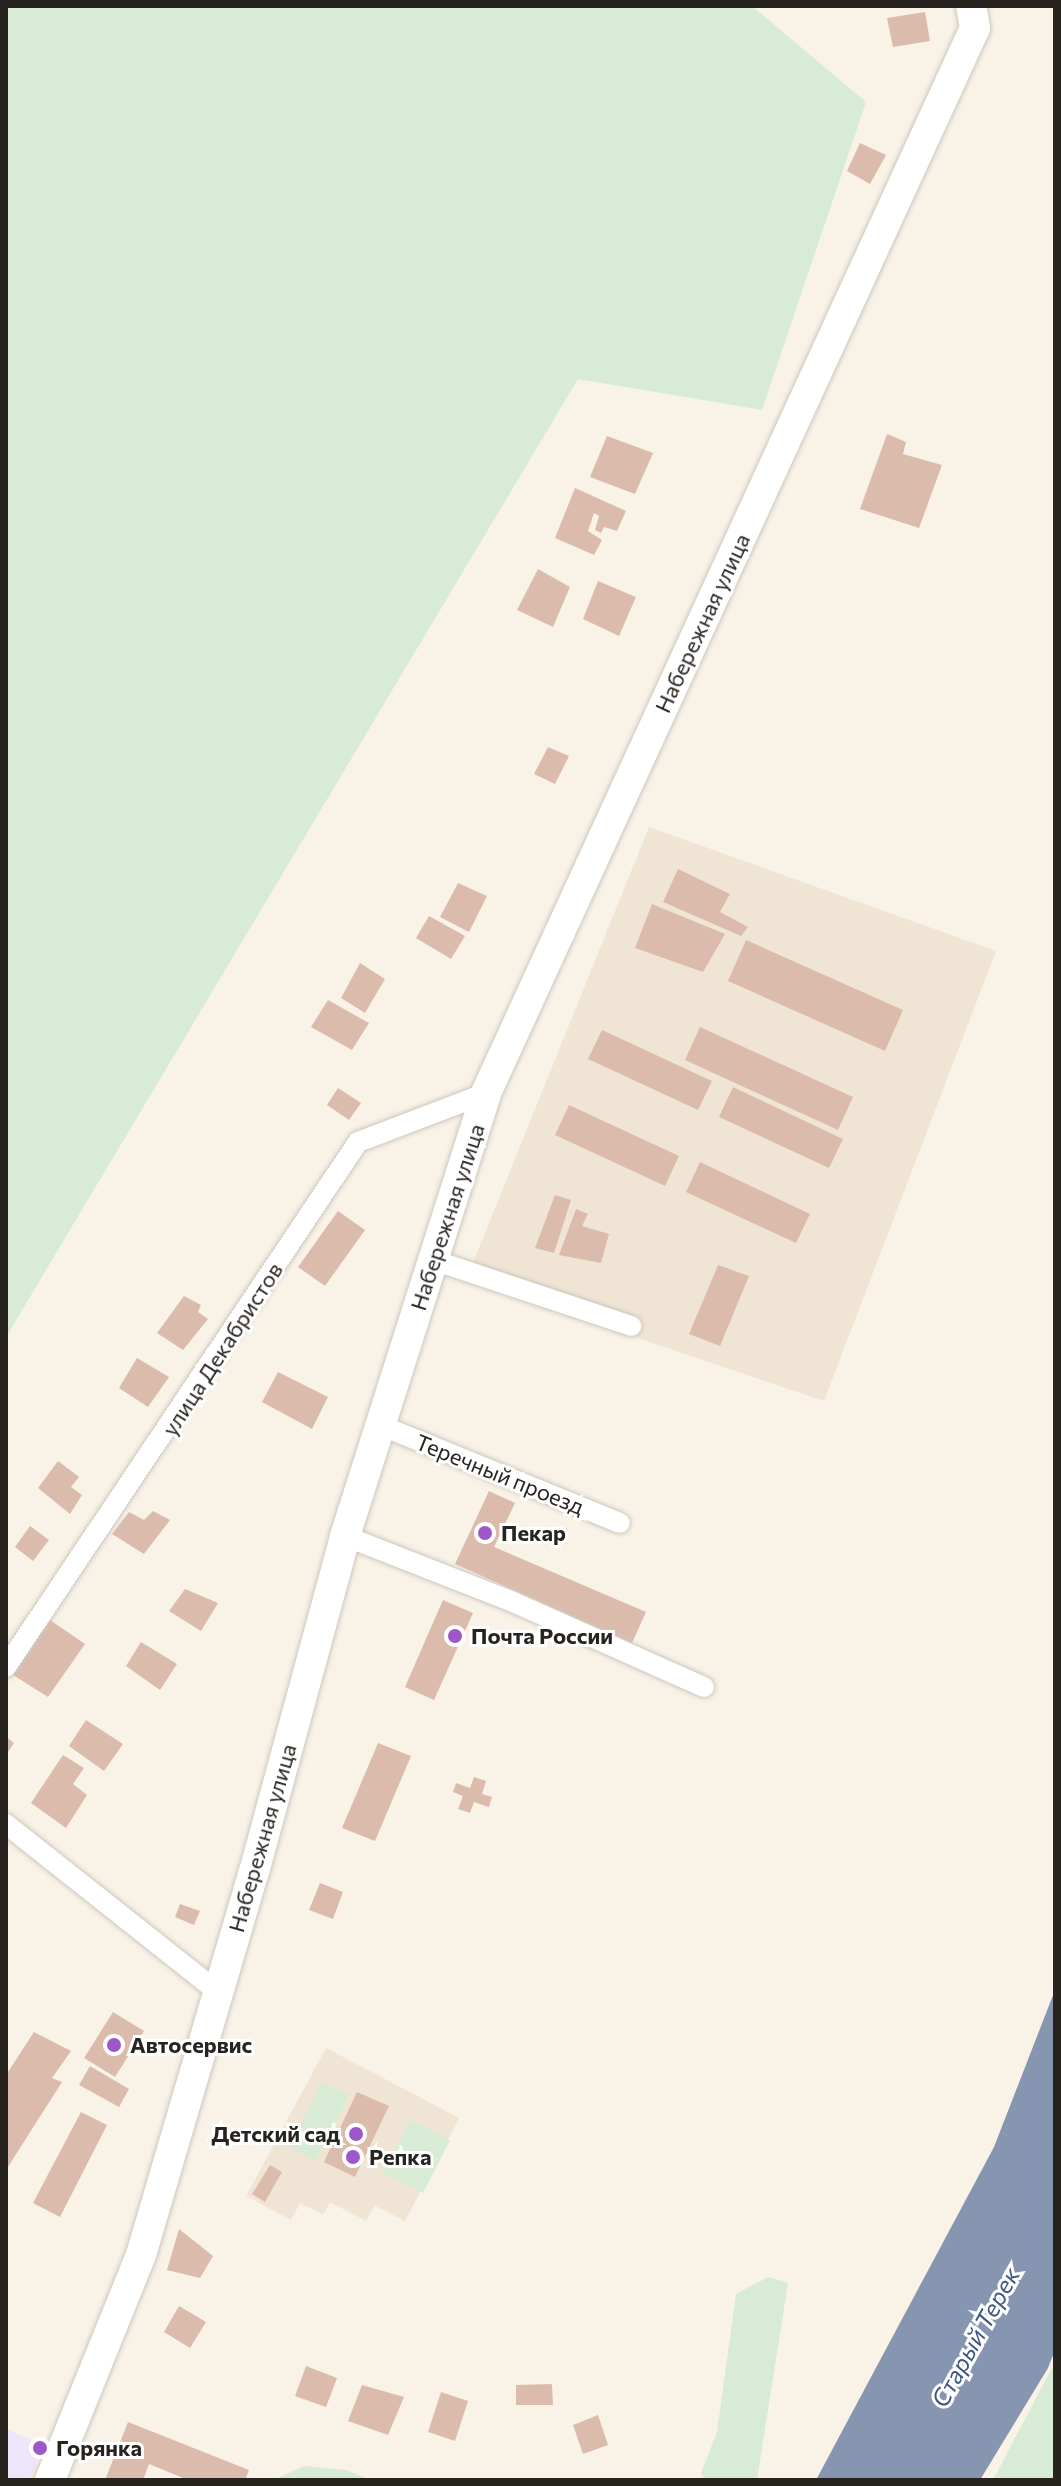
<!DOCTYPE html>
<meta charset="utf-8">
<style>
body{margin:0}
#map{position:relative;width:1061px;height:2486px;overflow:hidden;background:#f9f2e7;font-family:Commissioner,sans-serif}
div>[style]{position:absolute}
.commercial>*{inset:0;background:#ece5fb}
.built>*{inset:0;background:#f0e5d4}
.green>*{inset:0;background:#d8ebd5}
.water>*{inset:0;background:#8796b0}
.building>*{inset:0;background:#dbbcac}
.roads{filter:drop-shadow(0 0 2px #cec7bd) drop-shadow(0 0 2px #cec7bd)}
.minor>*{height:20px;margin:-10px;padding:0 10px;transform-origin:10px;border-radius:10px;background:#fff}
.secondary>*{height:30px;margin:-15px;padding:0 15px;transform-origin:15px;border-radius:15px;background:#fff}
.dots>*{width:22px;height:22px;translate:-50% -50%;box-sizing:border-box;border:4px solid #fff;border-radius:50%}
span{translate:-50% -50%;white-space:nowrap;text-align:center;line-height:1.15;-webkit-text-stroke:6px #fff;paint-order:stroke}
.street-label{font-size:22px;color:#272420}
.poi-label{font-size:22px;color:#272420;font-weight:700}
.left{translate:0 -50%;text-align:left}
.right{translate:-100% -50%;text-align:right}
.water-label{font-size:24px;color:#405880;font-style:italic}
.frame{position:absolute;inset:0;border:8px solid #272420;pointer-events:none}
</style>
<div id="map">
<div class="commercial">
<i style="clip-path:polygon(6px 2429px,43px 2445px,29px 2480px,6px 2480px)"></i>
</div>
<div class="built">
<i style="clip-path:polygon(649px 827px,996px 951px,824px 1401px,466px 1280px)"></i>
<i style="clip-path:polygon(326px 2048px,459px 2118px,405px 2221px,375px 2206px,366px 2221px,330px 2202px,323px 2215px,300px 2203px,291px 2220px,246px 2196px)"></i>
</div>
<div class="green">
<i style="clip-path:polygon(6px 6px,752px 6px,866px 102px,762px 410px,578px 379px,6px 1337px)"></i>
<i style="clip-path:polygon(322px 2082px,349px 2095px,316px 2161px,289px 2147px)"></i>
<i style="clip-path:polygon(411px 2120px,450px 2140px,423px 2193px,383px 2173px)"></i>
<i style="clip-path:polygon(768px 2277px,788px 2283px,757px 2480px,704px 2480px,701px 2473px,717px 2432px,736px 2294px)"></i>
<i style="clip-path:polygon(1055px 2362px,1055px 2480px,993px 2480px)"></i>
<i style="clip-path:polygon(304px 2466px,346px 2470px,372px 2480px,273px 2480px)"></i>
</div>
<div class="water">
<i style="clip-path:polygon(1055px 1990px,1055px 2350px,1048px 2368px,980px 2480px,816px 2480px,994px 2147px)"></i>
</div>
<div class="building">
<i style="clip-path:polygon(925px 12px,930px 41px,893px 47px,887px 18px)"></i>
<i style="clip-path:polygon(860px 143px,886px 155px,870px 184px,847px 171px)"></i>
<i style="clip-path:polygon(887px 434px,906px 442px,903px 454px,942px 465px,919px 528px,860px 509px)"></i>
<i style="clip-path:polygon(607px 436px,653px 453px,635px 494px,590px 477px)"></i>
<i style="clip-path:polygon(575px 488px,626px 511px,617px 531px,604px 527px,601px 533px,595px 530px,599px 516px,594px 513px,588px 531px,602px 540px,594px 555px,555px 538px)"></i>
<i style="clip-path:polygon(538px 569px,570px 587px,553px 627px,517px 610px)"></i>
<i style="clip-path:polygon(598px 581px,636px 597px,619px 636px,583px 619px)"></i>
<i style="clip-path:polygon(548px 747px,569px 756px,555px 784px,534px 774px)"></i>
<i style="clip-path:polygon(678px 869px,730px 894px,720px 912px,748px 927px,741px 936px,663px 902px)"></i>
<i style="clip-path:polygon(458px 883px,487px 896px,469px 932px,440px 917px)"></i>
<i style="clip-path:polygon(652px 904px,725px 934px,703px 972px,635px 948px)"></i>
<i style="clip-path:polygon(429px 916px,465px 936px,451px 959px,416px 938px)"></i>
<i style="clip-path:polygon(746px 940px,903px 1010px,885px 1051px,728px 981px)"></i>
<i style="clip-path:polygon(360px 963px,385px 979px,365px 1013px,341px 998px)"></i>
<i style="clip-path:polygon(328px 1000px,369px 1023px,352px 1050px,311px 1027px)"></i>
<i style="clip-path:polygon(700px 1027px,853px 1097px,838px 1130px,685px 1060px)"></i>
<i style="clip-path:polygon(602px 1030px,712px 1081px,698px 1110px,588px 1059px)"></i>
<i style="clip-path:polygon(733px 1087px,843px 1139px,829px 1168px,719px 1117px)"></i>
<i style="clip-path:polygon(338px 1088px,361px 1103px,349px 1120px,327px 1105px)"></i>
<i style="clip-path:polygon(569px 1105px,679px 1156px,665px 1186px,555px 1135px)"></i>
<i style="clip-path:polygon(700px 1162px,810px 1214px,796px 1243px,686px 1192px)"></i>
<i style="clip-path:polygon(555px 1195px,571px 1200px,554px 1253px,535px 1248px)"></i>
<i style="clip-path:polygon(576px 1209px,588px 1214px,582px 1226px,609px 1234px,601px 1263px,559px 1255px)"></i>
<i style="clip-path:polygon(338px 1211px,365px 1230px,325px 1286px,298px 1267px)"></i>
<i style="clip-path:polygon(718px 1265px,749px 1276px,720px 1346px,689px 1334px)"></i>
<i style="clip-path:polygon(184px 1296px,201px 1305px,198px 1312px,208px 1319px,183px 1350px,157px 1333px)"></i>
<i style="clip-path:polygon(137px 1358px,169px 1377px,148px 1407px,119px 1388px)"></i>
<i style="clip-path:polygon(278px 1372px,328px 1397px,312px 1429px,262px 1402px)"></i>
<i style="clip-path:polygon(58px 1461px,79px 1477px,71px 1487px,82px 1495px,70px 1514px,38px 1488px)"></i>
<i style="clip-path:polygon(489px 1491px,515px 1503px,494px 1547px,646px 1612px,632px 1643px,455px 1564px)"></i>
<i style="clip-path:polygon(153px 1511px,170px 1520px,144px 1554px,112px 1534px,129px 1512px,144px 1520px)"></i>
<i style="clip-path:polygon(30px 1526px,49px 1540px,33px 1561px,15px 1547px)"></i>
<i style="clip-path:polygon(185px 1589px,218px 1603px,201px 1631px,169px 1611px)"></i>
<i style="clip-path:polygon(443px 1600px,473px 1613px,434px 1700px,405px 1687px)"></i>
<i style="clip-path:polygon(50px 1620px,85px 1644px,48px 1697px,13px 1675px)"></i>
<i style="clip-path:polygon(141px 1642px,177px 1664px,160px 1690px,126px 1666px)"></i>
<i style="clip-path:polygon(86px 1720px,123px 1744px,104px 1771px,69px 1746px)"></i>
<i style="clip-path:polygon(6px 1737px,14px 1743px,6px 1755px)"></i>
<i style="clip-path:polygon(378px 1743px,411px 1756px,375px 1841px,342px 1828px)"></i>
<i style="clip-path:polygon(63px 1755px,84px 1768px,73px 1784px,87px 1795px,66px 1828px,31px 1803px)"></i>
<i style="clip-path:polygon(474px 1777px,486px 1781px,482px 1794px,492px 1797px,489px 1807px,474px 1802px,470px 1813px,458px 1809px,463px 1796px,453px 1792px,456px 1783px,470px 1788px)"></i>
<i style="clip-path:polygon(320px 1883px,343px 1892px,333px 1919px,309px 1910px)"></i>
<i style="clip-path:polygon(180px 1904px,200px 1911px,194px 1925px,175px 1917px)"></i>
<i style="clip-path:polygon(113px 2012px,144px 2031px,115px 2077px,84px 2058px)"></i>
<i style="clip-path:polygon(34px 2032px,71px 2051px,52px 2078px,62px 2082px,6px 2170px,6px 2075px)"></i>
<i style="clip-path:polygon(90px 2066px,129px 2089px,119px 2107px,79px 2085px)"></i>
<i style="clip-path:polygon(357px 2092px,389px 2106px,355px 2177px,324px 2162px)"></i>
<i style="clip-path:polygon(81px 2112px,107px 2125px,60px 2217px,33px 2203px)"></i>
<i style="clip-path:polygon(270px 2165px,282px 2172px,265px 2202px,252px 2194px)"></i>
<i style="clip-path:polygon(179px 2229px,213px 2256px,200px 2278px,167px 2270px)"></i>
<i style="clip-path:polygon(179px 2306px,206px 2322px,190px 2348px,164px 2332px)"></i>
<i style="clip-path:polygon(306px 2366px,337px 2378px,326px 2407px,295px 2396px)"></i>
<i style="clip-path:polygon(552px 2384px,553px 2405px,516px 2405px,516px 2385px)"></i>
<i style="clip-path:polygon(362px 2385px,404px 2397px,388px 2435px,348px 2421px)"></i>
<i style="clip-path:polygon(441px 2392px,468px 2401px,455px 2441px,428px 2432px)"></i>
<i style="clip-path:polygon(598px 2415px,608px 2445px,583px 2454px,573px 2425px)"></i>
<i style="clip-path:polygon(128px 2422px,249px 2470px,245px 2480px,188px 2480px,149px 2464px,143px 2480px,105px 2480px)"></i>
</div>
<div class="roads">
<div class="minor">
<i style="left:433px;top:1260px;width:209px;rotate:18.4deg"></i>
<i style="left:380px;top:1425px;width:259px;rotate:22.2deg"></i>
<i style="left:345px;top:1536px;width:180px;rotate:21.4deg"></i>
<i style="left:513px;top:1602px;width:209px;rotate:24deg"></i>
<i style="left:6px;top:1667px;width:632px;rotate:-56.16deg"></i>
<i style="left:358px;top:1142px;width:137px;rotate:-20.9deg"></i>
<i style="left:6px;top:1824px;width:270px;rotate:38.4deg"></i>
</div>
<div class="secondary">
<i style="left:50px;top:2480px;width:243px;rotate:-68deg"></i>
<i style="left:141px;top:2255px;width:399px;rotate:-73.6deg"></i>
<i style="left:254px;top:1872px;width:348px;rotate:-74.8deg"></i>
<i style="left:345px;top:1536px;width:465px;rotate:-72.3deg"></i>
<i style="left:486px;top:1093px;width:1172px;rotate:-65.34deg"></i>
<i style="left:975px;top:28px;width:22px;rotate:-100deg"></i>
</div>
</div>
<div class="dots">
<i style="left:485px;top:1533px;background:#9d57cb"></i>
<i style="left:455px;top:1636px;background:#9d57cb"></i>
<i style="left:114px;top:2045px;background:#9d57cb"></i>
<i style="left:356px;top:2134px;background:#9d57cb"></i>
<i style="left:353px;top:2157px;background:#9d57cb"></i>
<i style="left:40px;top:2448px;background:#9d57cb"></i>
</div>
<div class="street-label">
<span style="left:702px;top:623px;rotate:-65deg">Набережная улица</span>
<span style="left:447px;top:1217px;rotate:-72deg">Набережная улица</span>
<span style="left:222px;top:1349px;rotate:-57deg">улица Декабристов</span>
<span style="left:500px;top:1474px;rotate:22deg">Теречный проезд</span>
<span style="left:262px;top:1838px;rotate:-74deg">Набережная улица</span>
</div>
<div class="poi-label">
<span class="left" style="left:501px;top:1533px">Пекар</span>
<span class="left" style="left:471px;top:1636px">Почта России</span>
<span class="left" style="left:130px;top:2045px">Автосервис</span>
<span class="right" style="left:340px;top:2134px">Детский сад</span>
<span class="left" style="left:369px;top:2157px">Репка</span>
<span class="left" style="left:56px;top:2448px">Горянка</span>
</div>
<div class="water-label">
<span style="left:975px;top:2337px;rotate:-61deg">Старый Терек</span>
</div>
<div class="frame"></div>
</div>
